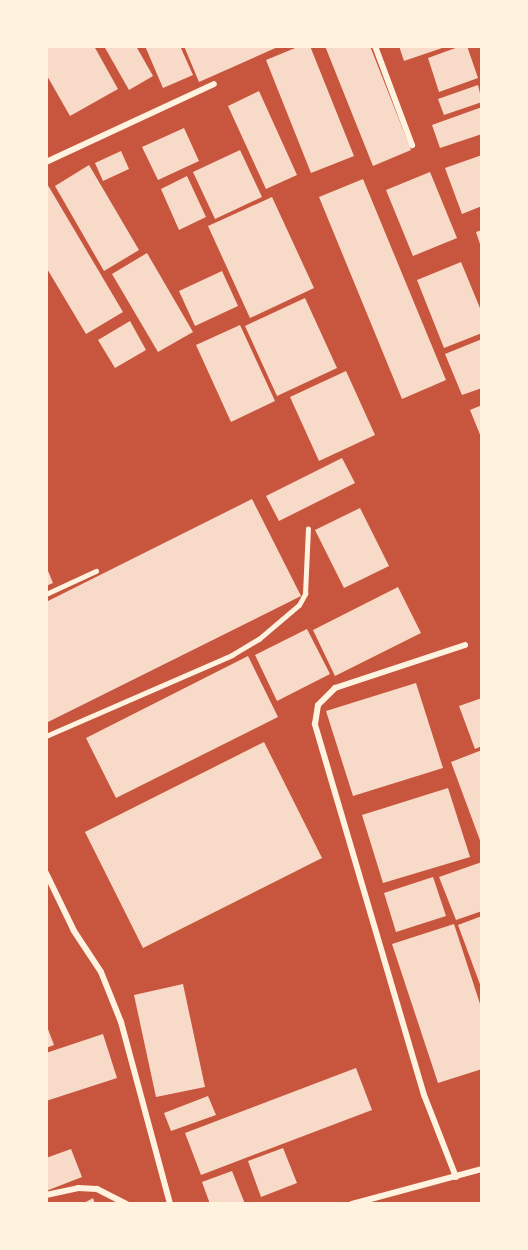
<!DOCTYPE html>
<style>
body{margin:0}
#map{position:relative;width:528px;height:1250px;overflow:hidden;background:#c8553d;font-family:"IBM Plex Sans",sans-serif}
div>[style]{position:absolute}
.building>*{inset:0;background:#f7dbc8}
.service>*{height:4.5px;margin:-2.25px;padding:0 2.25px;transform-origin:2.25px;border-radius:2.25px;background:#fff3e0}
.minor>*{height:6px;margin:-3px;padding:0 3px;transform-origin:3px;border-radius:3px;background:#fff3e0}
span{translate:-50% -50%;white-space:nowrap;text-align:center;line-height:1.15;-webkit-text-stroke:5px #fff3e0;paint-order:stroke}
.frame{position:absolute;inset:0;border:48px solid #fff3e0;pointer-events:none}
</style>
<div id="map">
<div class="building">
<i style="clip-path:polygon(46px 46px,94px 46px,118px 89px,70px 116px,46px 74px)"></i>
<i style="clip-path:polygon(104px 46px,136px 46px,153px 76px,129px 90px)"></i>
<i style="clip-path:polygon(145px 46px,180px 46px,193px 75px,163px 88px)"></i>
<i style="clip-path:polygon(184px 46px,280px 46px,199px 82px)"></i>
<i style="clip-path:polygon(300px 46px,310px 46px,354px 156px,311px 173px,266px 60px)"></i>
<i style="clip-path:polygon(325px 46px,370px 46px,411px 150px,373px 166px)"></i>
<i style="clip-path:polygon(399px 46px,445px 46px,445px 47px,404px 61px)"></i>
<i style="clip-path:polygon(461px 46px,467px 46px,478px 78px,439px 92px,428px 58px)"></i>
<i style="clip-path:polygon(478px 85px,482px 102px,444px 115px,438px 99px)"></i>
<i style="clip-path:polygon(259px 91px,297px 175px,266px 189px,228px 106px)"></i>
<i style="clip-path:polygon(482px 107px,482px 134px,440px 148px,432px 125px)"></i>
<i style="clip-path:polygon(184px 128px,199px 161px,158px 180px,142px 147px)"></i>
<i style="clip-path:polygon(240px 150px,262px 197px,215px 219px,193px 172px)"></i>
<i style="clip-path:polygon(121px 151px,129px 169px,103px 181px,95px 163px)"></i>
<i style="clip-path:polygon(482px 155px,482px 206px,462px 214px,445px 168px)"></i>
<i style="clip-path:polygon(89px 165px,139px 250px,104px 271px,55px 186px)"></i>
<i style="clip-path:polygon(430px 172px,457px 238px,413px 256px,386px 190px)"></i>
<i style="clip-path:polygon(187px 176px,206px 217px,179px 230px,161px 189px)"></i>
<i style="clip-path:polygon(363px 179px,446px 380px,402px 399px,319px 197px)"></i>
<i style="clip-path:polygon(46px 182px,123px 312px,86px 334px,46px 267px)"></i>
<i style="clip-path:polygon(272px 197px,314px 288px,250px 318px,208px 226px)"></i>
<i style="clip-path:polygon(482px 230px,482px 247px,481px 247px,476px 232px)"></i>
<i style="clip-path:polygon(147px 253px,193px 332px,158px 352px,112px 274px)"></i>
<i style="clip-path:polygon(461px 262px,482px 313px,482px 333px,444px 348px,417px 280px)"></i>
<i style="clip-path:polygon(222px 271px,238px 306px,195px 326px,179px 291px)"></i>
<i style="clip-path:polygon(305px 298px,337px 368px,277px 396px,245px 326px)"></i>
<i style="clip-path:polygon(130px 321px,146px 350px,115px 368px,98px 340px)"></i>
<i style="clip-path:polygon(240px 325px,275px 401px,231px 422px,196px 345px)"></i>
<i style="clip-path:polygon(482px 339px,482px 388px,462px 395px,445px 354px)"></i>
<i style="clip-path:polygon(346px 371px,375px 435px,319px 461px,290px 397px)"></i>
<i style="clip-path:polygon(482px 405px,482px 437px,481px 437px,470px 410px)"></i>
<i style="clip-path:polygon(342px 458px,355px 483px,279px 521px,266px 496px)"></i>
<i style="clip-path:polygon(252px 499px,301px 596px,46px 723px,46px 602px)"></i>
<i style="clip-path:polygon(360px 508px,389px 566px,344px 588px,315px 530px)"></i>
<i style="clip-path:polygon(46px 566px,53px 583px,46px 586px)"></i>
<i style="clip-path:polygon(398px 587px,421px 633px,335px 676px,313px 630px)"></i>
<i style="clip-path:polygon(307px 629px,330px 674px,277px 701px,255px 655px)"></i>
<i style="clip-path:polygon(248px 656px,278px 717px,116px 798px,86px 738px)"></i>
<i style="clip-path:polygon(416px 683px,443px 768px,353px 796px,326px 711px)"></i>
<i style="clip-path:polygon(482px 698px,482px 746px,475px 749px,459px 706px)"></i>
<i style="clip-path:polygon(264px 742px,322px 858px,143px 948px,85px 832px)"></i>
<i style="clip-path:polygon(482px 750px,482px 843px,481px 843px,451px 762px)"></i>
<i style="clip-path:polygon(448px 788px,470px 857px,383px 883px,362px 815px)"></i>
<i style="clip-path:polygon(482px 862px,482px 911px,456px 920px,439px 877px)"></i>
<i style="clip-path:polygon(433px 877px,446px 916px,396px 932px,384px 893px)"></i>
<i style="clip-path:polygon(482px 916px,482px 987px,481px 987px,458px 925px)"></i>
<i style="clip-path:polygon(454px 924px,482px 1010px,482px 1069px,438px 1083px,392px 944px)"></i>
<i style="clip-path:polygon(183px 984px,205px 1087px,156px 1097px,134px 995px)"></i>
<i style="clip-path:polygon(46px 1024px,54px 1045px,46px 1048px)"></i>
<i style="clip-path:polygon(103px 1034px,117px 1078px,46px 1101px,46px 1053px)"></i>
<i style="clip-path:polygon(356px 1068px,372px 1110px,201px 1175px,185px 1133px)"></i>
<i style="clip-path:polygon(208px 1096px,216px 1115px,171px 1131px,164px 1113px)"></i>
<i style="clip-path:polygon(283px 1148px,297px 1183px,261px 1197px,248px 1161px)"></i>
<i style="clip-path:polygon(71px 1149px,82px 1177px,46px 1191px,46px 1158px)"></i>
<i style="clip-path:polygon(232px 1171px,245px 1204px,210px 1204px,202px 1182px)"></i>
<i style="clip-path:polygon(93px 1198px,95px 1204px,82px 1204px)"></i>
</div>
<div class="service">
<i style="left:46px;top:594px;width:55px;rotate:-24.7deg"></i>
<i style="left:46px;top:736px;width:203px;rotate:-23.5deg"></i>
<i style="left:232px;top:655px;width:31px;rotate:-31deg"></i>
<i style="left:259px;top:639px;width:52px;rotate:-40.4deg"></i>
<i style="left:299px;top:605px;width:13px;rotate:-61deg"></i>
<i style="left:305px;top:594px;width:65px;rotate:-87.4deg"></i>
</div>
<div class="minor">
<i style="left:375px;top:46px;width:106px;rotate:69.5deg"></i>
<i style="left:46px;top:162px;width:185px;rotate:-24.9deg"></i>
<i style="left:46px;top:873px;width:64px;rotate:64.2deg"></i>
<i style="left:74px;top:931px;width:49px;rotate:56.6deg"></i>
<i style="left:101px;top:972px;width:54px;rotate:68.2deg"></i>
<i style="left:121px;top:1022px;width:188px;rotate:74.9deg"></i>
<i style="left:456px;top:1177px;width:88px;rotate:-111.3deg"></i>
<i style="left:424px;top:1095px;width:387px;rotate:-106.4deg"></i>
<i style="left:315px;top:724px;width:19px;rotate:-81deg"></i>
<i style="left:318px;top:705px;width:24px;rotate:-45deg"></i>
<i style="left:335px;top:688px;width:137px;rotate:-18.3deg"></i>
<i style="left:46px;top:1195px;width:33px;rotate:-12deg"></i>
<i style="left:78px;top:1188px;width:19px;rotate:3deg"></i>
<i style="left:97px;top:1189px;width:33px;rotate:27deg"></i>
<i style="left:352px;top:1204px;width:135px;rotate:-15.1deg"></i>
</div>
<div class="frame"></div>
</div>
